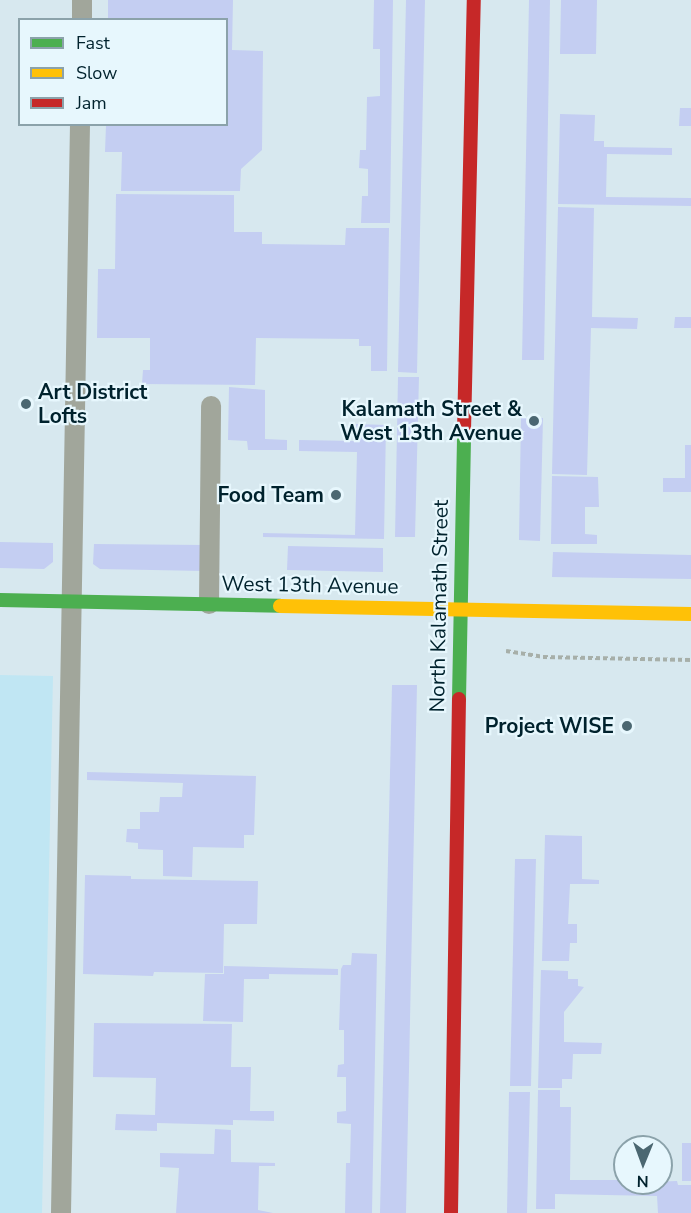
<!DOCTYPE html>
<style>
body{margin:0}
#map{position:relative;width:691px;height:1213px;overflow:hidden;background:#d7e8ef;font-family:"Nunito Sans",sans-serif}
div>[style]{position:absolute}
.built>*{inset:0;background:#c0e6f3}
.green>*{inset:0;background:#c4cef2}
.path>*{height:4px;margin-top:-2px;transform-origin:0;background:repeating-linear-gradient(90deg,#a7afa9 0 4.5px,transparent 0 7.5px)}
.lane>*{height:20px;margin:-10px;padding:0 10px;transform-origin:10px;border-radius:10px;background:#a1a69b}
.fast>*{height:14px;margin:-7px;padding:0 7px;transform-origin:7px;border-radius:7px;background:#4caf50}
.slow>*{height:14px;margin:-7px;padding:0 7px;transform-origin:7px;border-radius:7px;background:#ffc107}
.jam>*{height:14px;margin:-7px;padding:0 7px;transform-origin:7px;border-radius:7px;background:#c62828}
.dots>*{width:16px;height:16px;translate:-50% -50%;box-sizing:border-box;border:3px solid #e7f7fd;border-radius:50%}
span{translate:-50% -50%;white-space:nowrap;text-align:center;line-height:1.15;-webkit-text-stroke:4.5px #e7f7fd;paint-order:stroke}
.poi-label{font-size:21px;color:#00222d;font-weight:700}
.left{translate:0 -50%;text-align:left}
.right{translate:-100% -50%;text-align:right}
.street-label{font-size:21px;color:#00222d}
.legend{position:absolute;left:18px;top:18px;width:210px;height:108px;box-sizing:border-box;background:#e7f7fd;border:2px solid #8ba2aa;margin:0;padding:8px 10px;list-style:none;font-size:18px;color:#00222d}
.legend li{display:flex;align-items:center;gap:12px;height:30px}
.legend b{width:30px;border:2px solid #8ba2aa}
.north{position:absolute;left:613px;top:1135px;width:60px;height:60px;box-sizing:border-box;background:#e7f7fd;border:2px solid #8ba2aa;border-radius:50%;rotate:181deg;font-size:16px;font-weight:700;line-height:24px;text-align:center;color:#00222d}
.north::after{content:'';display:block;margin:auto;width:21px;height:27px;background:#4b6771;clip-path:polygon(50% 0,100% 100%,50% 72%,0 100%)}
</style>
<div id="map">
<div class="built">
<i style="clip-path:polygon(0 675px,53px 676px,42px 1213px,0 1213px)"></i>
</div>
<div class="green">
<i style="clip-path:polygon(108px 0,233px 0,232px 50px,263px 51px,262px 150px,241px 169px,240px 191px,121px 191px,122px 152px,105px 152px,106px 125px,226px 124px,226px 20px,108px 19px)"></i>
<i style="clip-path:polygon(374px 0,393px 0,390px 223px,361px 223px,362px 196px,368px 196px,368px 169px,359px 168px,360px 150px,366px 150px,367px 97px,380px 96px,380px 49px,373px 49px)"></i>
<i style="clip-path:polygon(406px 0,425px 0,417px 373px,398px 372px)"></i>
<i style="clip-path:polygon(529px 0,550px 0,544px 360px,522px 360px)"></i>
<i style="clip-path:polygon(561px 0,597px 0,596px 54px,560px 54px)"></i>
<i style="clip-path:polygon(680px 108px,691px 108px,691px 126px,679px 126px)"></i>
<i style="clip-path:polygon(560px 114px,595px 115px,594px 141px,604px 141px,604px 147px,672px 148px,672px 155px,607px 154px,606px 197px,691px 198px,691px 206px,558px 204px)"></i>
<i style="clip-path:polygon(116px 194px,234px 195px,234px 232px,262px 232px,262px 244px,345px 245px,346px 228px,389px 228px,387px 371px,371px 371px,371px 346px,359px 346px,359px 339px,256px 338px,255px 385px,142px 384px,143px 370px,150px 370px,150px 338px,97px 338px,98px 269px,115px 269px)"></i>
<i style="clip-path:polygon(558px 207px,594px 208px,592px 317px,638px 318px,637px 329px,591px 328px,587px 475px,552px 474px)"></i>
<i style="clip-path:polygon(675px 317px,691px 317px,691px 328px,674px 328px)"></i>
<i style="clip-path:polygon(398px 377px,419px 377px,415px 537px,395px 537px)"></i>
<i style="clip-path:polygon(229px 387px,265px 390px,265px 439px,287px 440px,287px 450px,248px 450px,247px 441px,228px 440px)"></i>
<i style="clip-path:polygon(521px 417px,543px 418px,540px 541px,519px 540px)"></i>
<i style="clip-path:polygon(356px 424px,386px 425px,384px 539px,263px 537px,263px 533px,355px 535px,357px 452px,299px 451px,299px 440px,355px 441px)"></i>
<i style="clip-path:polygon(685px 445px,691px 445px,691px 492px,663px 492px,663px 478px,685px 478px)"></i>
<i style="clip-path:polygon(552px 476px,598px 477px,599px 507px,585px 507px,585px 534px,597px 535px,597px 544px,551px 544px)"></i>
<i style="clip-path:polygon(0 542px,53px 543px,53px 562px,44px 569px,0 568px)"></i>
<i style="clip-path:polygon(94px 544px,204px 545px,204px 571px,100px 569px,93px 564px)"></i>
<i style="clip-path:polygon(288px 546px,383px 548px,383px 572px,287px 570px)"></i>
<i style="clip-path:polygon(553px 552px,691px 555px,691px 579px,552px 577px)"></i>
<i style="clip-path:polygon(392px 685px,417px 685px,406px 1213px,380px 1213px)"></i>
<i style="clip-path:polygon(87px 772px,256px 776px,254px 835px,244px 835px,244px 848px,193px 847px,192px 877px,163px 876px,163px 850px,138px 849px,138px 843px,126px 842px,127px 829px,140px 829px,140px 812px,159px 812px,160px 797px,182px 797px,183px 783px,87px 780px)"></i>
<i style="clip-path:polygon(545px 835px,582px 836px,582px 879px,599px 880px,599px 884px,570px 884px,568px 924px,577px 924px,577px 943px,570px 943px,569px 961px,542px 961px)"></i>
<i style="clip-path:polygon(515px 859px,536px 859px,531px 1086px,510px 1086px)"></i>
<i style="clip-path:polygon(85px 875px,131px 876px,131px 879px,258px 881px,257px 924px,224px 924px,223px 973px,154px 972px,153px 976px,83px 974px)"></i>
<i style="clip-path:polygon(352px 953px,377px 954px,372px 1213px,345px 1213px,346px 1163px,350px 1163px,351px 1124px,337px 1123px,337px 1112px,346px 1111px,346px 1077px,337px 1077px,338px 1065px,344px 1064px,344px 1030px,339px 1030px,341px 969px,343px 965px,351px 965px)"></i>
<i style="clip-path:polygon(224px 966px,338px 969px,338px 975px,269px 974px,269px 979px,244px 979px,243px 1022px,203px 1021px,205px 974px,224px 974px)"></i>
<i style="clip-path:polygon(541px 970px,568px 971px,568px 979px,578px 979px,578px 986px,584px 987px,564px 1012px,564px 1042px,602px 1043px,601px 1054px,573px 1054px,572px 1079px,562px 1079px,562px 1088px,538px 1088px)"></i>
<i style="clip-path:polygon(94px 1023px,232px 1024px,231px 1067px,251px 1067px,250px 1111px,274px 1111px,274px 1121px,233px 1120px,233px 1125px,157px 1123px,157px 1131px,115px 1130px,116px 1114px,155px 1115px,156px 1078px,93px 1077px)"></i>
<i style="clip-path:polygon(538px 1090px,560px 1090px,560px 1107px,571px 1107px,570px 1180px,625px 1180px,625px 1183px,677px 1181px,678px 1185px,691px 1185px,691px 1213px,658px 1213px,657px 1196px,555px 1194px,555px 1209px,536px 1209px)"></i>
<i style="clip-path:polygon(509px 1092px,530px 1092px,527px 1213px,507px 1213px)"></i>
<i style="clip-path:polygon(215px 1129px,231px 1130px,231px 1162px,275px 1163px,275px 1166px,259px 1166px,258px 1210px,273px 1213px,176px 1213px,179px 1168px,160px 1167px,160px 1153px,214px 1154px)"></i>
<i style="clip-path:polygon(682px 1143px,691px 1143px,691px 1181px,682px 1181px)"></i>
</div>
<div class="path">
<i style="left:506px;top:651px;width:37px;rotate:9deg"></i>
<i style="left:543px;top:657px;width:148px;rotate:1.2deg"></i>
</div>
<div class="lane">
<i style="left:82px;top:20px;width:20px;rotate:-90deg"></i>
<i style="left:209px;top:604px;width:198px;rotate:-89.4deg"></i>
<i style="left:61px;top:1213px;width:1089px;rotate:-89deg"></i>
</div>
<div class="fast">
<i style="left:0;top:600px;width:280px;rotate:1.2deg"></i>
<i style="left:459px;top:699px;width:268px;rotate:-88.9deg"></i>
</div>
<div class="slow">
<i style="left:280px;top:606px;width:411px;rotate:1.1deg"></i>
</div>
<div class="jam">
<i style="left:464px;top:431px;width:431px;rotate:-88.7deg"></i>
<i style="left:451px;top:1213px;width:514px;rotate:-89.11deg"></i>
</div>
<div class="dots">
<i style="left:26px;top:404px;background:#4b6771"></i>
<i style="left:534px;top:421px;background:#4b6771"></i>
<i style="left:336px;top:495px;background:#4b6771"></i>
<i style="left:627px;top:726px;background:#4b6771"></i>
</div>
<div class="poi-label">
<span class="left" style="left:38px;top:404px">Art District<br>Lofts</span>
<span class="right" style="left:522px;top:421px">Kalamath Street &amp;<br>West 13th Avenue</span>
<span class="right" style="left:324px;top:495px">Food Team</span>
<span class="right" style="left:614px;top:726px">Project WISE</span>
</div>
<div class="street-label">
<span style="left:310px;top:585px;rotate:1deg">West 13th Avenue</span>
<span style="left:439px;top:606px;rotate:-89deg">North Kalamath Street</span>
</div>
<ul class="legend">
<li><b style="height:8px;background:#4caf50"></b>Fast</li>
<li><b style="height:8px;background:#ffc107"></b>Slow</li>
<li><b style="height:8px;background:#c62828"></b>Jam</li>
</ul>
<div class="north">N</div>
</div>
